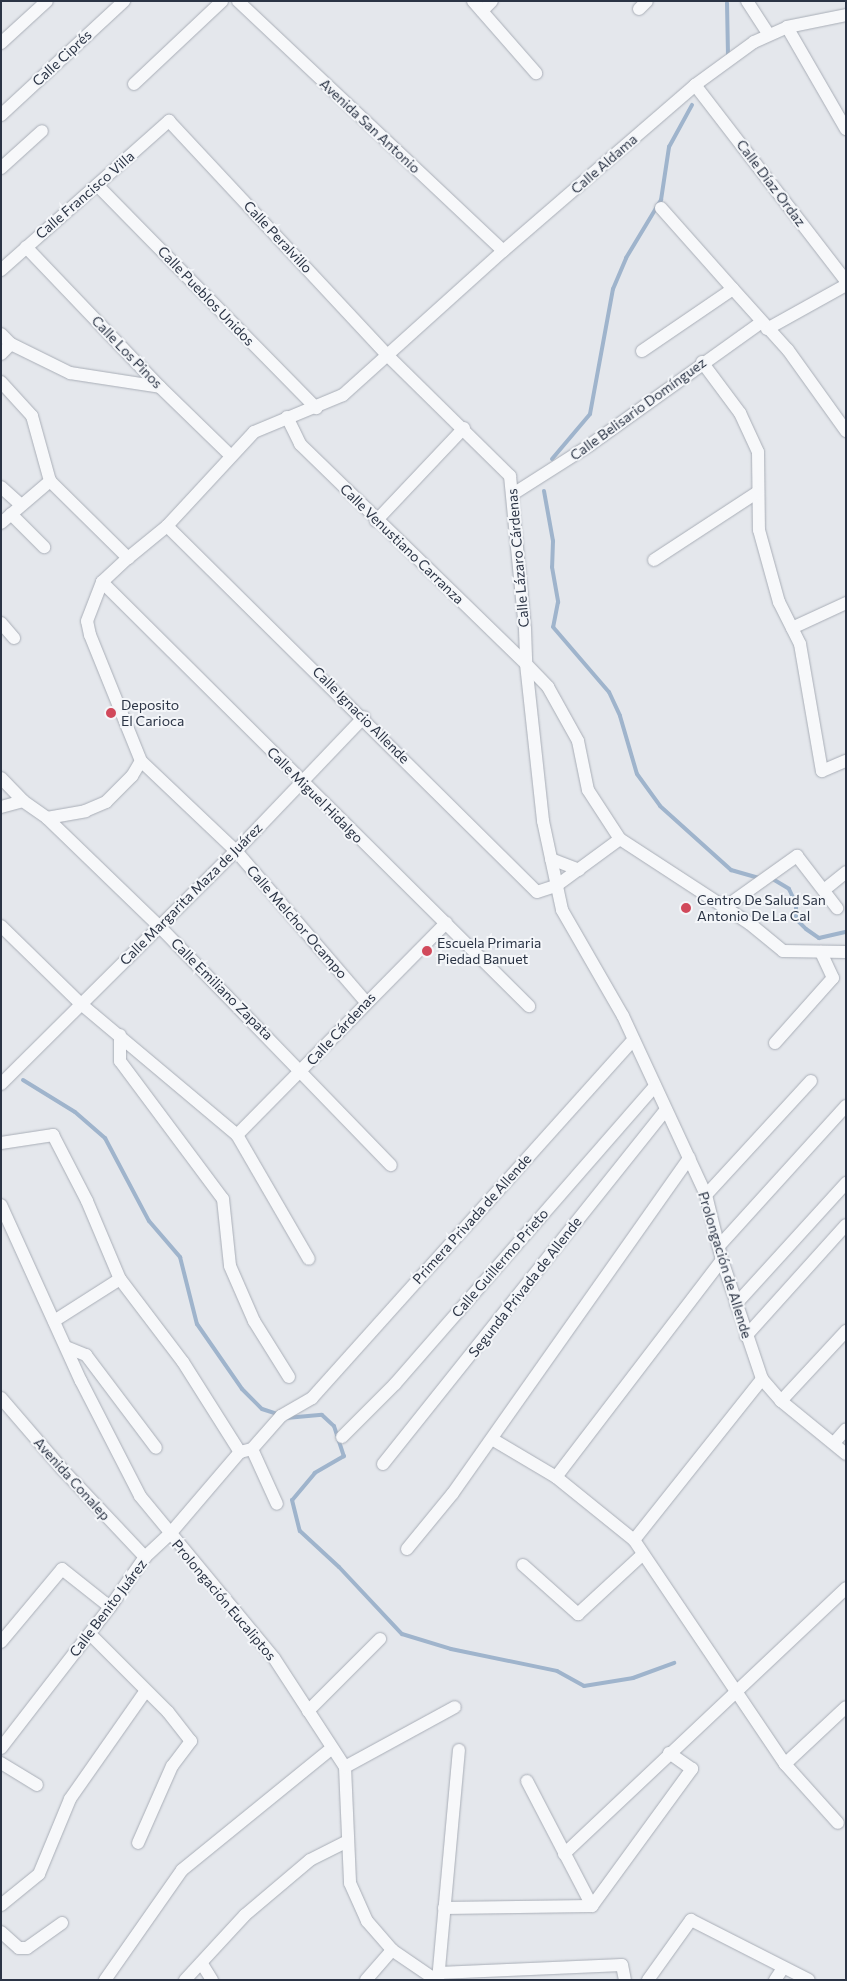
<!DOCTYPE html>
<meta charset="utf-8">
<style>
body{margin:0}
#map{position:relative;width:847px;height:1981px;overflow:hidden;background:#e4e7ec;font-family:Commissioner,sans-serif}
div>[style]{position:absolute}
.stream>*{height:4px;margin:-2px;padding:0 2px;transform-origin:2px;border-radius:2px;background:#9fb4cc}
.roads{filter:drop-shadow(0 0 1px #a9aeb7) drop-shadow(0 0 1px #a9aeb7)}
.minor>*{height:12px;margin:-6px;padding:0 6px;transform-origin:6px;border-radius:6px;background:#f7f8fa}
.dots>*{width:14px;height:14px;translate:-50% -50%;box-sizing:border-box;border:2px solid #f4f6f9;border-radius:50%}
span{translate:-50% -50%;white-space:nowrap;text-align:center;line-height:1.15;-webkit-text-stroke:4px #f4f6f9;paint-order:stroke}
.street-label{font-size:14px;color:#2b3445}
.poi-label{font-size:14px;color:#2b3445}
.left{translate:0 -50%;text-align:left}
.frame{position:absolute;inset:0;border:2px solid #2b3445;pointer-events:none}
</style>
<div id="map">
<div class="stream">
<i style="left:727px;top:3px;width:53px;rotate:88.9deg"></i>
<i style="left:552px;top:459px;width:59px;rotate:-49.8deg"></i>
<i style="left:590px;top:414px;width:127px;rotate:-79.6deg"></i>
<i style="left:613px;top:289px;width:34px;rotate:-67deg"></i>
<i style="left:626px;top:258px;width:68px;rotate:-58.9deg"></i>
<i style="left:661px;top:200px;width:54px;rotate:-81.4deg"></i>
<i style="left:669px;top:147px;width:48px;rotate:-61.3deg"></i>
<i style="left:544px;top:491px;width:51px;rotate:79.8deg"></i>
<i style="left:553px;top:541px;width:26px;rotate:92deg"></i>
<i style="left:552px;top:567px;width:36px;rotate:80deg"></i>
<i style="left:558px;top:602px;width:25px;rotate:101deg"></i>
<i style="left:553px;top:627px;width:86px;rotate:49.3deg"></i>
<i style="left:609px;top:692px;width:26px;rotate:65deg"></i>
<i style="left:620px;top:716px;width:60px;rotate:73.7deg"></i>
<i style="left:637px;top:774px;width:39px;rotate:54deg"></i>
<i style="left:660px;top:806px;width:96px;rotate:42deg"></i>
<i style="left:731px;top:870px;width:29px;rotate:16deg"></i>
<i style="left:771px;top:878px;width:21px;rotate:31deg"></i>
<i style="left:789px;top:889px;width:17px;rotate:65deg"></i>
<i style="left:796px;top:904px;width:15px;rotate:90deg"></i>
<i style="left:796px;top:919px;width:14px;rotate:45deg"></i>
<i style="left:806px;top:929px;width:16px;rotate:35deg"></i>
<i style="left:819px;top:938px;width:28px;rotate:-13deg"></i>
<i style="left:23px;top:1080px;width:61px;rotate:31.6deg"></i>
<i style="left:75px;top:1112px;width:40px;rotate:41deg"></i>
<i style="left:105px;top:1138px;width:94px;rotate:62.1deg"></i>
<i style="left:149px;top:1221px;width:48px;rotate:49.3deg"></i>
<i style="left:180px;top:1257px;width:69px;rotate:75.8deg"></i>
<i style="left:197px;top:1324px;width:79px;rotate:55.3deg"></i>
<i style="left:242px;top:1389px;width:28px;rotate:45deg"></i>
<i style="left:262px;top:1409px;width:19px;rotate:18deg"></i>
<i style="left:286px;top:1418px;width:36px;rotate:-5deg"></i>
<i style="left:322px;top:1415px;width:16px;rotate:43deg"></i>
<i style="left:334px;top:1426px;width:32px;rotate:72deg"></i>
<i style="left:344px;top:1456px;width:34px;rotate:150deg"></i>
<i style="left:315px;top:1473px;width:35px;rotate:130deg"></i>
<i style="left:292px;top:1500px;width:32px;rotate:76deg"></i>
<i style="left:300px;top:1531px;width:53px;rotate:42.7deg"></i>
<i style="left:339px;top:1567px;width:92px;rotate:46.8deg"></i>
<i style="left:402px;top:1634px;width:51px;rotate:17deg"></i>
<i style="left:451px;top:1649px;width:108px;rotate:11.7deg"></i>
<i style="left:557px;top:1671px;width:31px;rotate:29deg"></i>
<i style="left:584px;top:1686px;width:50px;rotate:-9.3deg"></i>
<i style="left:633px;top:1678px;width:44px;rotate:-20.1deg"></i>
</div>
<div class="roads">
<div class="minor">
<i style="left:238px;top:1px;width:364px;rotate:43.3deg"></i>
<i style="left:473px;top:1px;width:96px;rotate:48.8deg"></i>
<i style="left:747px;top:1px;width:40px;rotate:57.1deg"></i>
<i style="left:639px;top:9px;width:11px;rotate:-45deg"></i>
<i style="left:482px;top:11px;width:14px;rotate:-45deg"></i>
<i style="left:787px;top:27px;width:118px;rotate:60deg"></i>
<i style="left:1px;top:43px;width:62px;rotate:-42.4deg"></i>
<i style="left:134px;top:84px;width:121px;rotate:-43.3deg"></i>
<i style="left:695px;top:85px;width:247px;rotate:52.4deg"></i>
<i style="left:1px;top:115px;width:168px;rotate:-42.8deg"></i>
<i style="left:1px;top:168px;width:55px;rotate:-42.1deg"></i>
<i style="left:97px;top:185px;width:313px;rotate:45.5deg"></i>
<i style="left:661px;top:208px;width:108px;rotate:48.4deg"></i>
<i style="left:26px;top:247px;width:194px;rotate:46.3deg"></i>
<i style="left:160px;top:387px;width:98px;rotate:44.2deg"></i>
<i style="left:1px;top:270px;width:225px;rotate:-41.6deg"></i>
<i style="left:169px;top:121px;width:318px;rotate:47deg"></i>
<i style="left:386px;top:354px;width:174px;rotate:44.5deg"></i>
<i style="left:510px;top:476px;width:154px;rotate:84.4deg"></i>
<i style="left:525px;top:629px;width:35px;rotate:88deg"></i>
<i style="left:526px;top:664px;width:32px;rotate:46deg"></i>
<i style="left:548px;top:687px;width:62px;rotate:60.9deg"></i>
<i style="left:578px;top:741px;width:50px;rotate:78.5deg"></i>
<i style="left:588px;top:790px;width:59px;rotate:56.9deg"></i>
<i style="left:620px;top:839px;width:154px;rotate:33.1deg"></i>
<i style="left:749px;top:923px;width:44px;rotate:39.5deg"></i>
<i style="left:783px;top:951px;width:63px;rotate:0.9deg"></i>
<i style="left:767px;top:329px;width:90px;rotate:-29.1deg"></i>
<i style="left:1px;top:334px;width:14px;rotate:45deg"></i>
<i style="left:11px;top:344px;width:66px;rotate:26.2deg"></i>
<i style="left:70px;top:373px;width:91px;rotate:8.8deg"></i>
<i style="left:642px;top:351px;width:110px;rotate:-34.3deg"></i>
<i style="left:733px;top:289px;width:82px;rotate:48deg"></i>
<i style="left:788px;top:350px;width:100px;rotate:54.4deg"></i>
<i style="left:1px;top:354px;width:14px;rotate:-45deg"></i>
<i style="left:702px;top:362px;width:64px;rotate:53.3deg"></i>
<i style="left:740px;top:413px;width:43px;rotate:65.2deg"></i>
<i style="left:758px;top:452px;width:78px;rotate:89.3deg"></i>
<i style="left:759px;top:530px;width:75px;rotate:74.5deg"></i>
<i style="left:779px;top:602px;width:47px;rotate:63.4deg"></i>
<i style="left:800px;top:644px;width:129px;rotate:80.2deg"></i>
<i style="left:822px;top:771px;width:26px;rotate:-23deg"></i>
<i style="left:1px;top:382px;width:46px;rotate:47.6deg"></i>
<i style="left:32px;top:416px;width:67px;rotate:74.5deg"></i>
<i style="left:50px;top:481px;width:110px;rotate:44.6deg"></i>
<i style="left:128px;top:558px;width:50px;rotate:-39.4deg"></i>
<i style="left:167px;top:526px;width:128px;rotate:-47.2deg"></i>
<i style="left:254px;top:432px;width:96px;rotate:-22.6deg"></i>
<i style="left:343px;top:395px;width:215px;rotate:-42deg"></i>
<i style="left:503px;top:251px;width:254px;rotate:-40.8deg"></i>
<i style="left:695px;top:85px;width:73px;rotate:-36.1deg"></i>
<i style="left:754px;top:42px;width:36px;rotate:-24deg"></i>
<i style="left:787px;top:27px;width:60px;rotate:-11.5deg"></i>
<i style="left:287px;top:417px;width:30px;rotate:64deg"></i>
<i style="left:300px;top:444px;width:315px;rotate:44.2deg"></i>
<i style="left:526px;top:664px;width:158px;rotate:83.8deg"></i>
<i style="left:543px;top:821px;width:91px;rotate:77.9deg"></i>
<i style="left:562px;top:910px;width:122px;rotate:60.1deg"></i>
<i style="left:623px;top:1016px;width:197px;rotate:65.1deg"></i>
<i style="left:706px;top:1195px;width:67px;rotate:76.2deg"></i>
<i style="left:722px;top:1260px;width:126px;rotate:71.4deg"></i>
<i style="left:762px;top:1379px;width:29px;rotate:49deg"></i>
<i style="left:781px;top:1401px;width:84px;rotate:39.2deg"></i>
<i style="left:1px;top:487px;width:27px;rotate:42deg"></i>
<i style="left:513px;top:494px;width:91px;rotate:-32.5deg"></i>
<i style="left:590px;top:445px;width:211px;rotate:-35.6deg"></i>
<i style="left:11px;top:514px;width:47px;rotate:45deg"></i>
<i style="left:376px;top:521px;width:128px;rotate:-46.6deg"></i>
<i style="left:1px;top:523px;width:65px;rotate:-40.6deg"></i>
<i style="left:167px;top:526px;width:520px;rotate:44.69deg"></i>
<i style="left:537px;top:892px;width:20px;rotate:-18deg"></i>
<i style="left:556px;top:886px;width:79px;rotate:-36.3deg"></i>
<i style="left:654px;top:560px;width:124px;rotate:-33.2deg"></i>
<i style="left:102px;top:582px;width:602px;rotate:44.8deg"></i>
<i style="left:1px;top:623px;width:20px;rotate:49deg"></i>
<i style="left:792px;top:628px;width:60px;rotate:-24.8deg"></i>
<i style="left:141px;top:761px;width:131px;rotate:43.5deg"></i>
<i style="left:236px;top:851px;width:199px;rotate:49.3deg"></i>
<i style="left:1px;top:778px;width:32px;rotate:46deg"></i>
<i style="left:1px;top:807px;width:23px;rotate:-15deg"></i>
<i style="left:23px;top:801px;width:29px;rotate:35deg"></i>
<i style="left:47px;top:818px;width:39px;rotate:-10deg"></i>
<i style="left:85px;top:811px;width:23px;rotate:-23deg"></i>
<i style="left:106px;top:802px;width:37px;rotate:-45deg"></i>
<i style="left:132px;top:776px;width:17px;rotate:-59deg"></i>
<i style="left:141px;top:761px;width:136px;rotate:-112deg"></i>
<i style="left:90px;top:635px;width:14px;rotate:-102deg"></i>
<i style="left:87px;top:621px;width:42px;rotate:-69deg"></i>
<i style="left:102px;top:582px;width:35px;rotate:-43deg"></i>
<i style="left:47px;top:818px;width:156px;rotate:44deg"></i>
<i style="left:159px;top:926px;width:333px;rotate:45.9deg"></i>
<i style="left:551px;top:859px;width:30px;rotate:21deg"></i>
<i style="left:824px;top:890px;width:28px;rotate:-39deg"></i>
<i style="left:724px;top:908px;width:90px;rotate:-35.5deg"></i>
<i style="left:797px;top:856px;width:66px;rotate:52.4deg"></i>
<i style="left:1px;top:926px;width:112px;rotate:44.3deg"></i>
<i style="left:81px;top:1004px;width:204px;rotate:40deg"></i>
<i style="left:237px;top:1135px;width:143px;rotate:59.9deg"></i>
<i style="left:120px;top:1035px;width:26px;rotate:90deg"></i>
<i style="left:120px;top:1061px;width:172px;rotate:53.3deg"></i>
<i style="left:223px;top:1199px;width:67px;rotate:84deg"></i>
<i style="left:230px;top:1266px;width:60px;rotate:66.4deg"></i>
<i style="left:254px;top:1321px;width:66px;rotate:58deg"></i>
<i style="left:775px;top:1043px;width:87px;rotate:-48.3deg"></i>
<i style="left:833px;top:978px;width:29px;rotate:-115deg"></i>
<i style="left:1px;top:1084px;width:331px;rotate:-44.8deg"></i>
<i style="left:236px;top:851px;width:185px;rotate:-46.3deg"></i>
<i style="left:237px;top:1135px;width:298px;rotate:-45.4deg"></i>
<i style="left:1px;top:1143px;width:53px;rotate:-8.7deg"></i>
<i style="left:53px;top:1135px;width:74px;rotate:62.7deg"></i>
<i style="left:87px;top:1201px;width:85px;rotate:67.1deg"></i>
<i style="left:120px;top:1279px;width:104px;rotate:52.8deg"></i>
<i style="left:183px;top:1362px;width:107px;rotate:57.7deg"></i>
<i style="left:706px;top:1195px;width:155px;rotate:-47.4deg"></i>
<i style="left:1px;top:1205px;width:193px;rotate:65.6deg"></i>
<i style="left:81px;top:1381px;width:129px;rotate:62.8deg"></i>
<i style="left:140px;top:1496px;width:210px;rotate:50.4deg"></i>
<i style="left:274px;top:1658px;width:130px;rotate:56.9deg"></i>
<i style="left:345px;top:1767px;width:116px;rotate:87.5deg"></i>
<i style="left:350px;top:1883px;width:42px;rotate:65.9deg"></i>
<i style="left:367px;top:1921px;width:38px;rotate:49deg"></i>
<i style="left:392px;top:1950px;width:53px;rotate:34.3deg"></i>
<i style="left:719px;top:1246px;width:189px;rotate:-47.8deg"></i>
<i style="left:736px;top:1304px;width:164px;rotate:-47.7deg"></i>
<i style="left:54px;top:1321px;width:78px;rotate:-32.5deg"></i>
<i style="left:746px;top:1336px;width:149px;rotate:-48deg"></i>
<i style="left:66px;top:1347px;width:22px;rotate:22deg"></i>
<i style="left:86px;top:1355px;width:116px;rotate:53deg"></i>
<i style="left:1px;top:1398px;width:95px;rotate:49.3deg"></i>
<i style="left:63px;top:1470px;width:120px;rotate:46.7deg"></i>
<i style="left:781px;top:1401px;width:96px;rotate:-47.1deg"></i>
<i style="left:342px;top:1437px;width:75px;rotate:-45deg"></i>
<i style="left:395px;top:1384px;width:395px;rotate:-48.9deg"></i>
<i style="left:492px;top:1439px;width:74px;rotate:30.7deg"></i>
<i style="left:556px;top:1477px;width:100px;rotate:38.9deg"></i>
<i style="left:634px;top:1540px;width:270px;rotate:56deg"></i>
<i style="left:785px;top:1764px;width:79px;rotate:48.1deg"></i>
<i style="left:834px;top:1443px;width:18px;rotate:-49deg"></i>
<i style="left:252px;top:1449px;width:60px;rotate:65.6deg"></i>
<i style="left:383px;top:1464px;width:453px;rotate:-51.4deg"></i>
<i style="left:556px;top:1477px;width:273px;rotate:-52.6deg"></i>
<i style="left:634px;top:1540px;width:206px;rotate:-51.5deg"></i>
<i style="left:407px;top:1549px;width:72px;rotate:-50.6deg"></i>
<i style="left:453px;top:1493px;width:410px;rotate:-54.8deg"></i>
<i style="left:523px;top:1565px;width:74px;rotate:41.7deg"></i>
<i style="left:578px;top:1614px;width:88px;rotate:-42.7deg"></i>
<i style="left:90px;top:1634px;width:110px;rotate:45deg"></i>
<i style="left:168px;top:1712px;width:37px;rotate:52deg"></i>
<i style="left:191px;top:1741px;width:31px;rotate:127deg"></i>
<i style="left:172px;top:1766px;width:84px;rotate:113.8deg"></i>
<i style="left:1px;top:1642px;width:95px;rotate:-50.1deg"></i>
<i style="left:62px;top:1569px;width:61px;rotate:38.4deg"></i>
<i style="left:308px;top:1711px;width:102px;rotate:-45deg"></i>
<i style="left:1px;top:1748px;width:178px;rotate:-52.3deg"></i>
<i style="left:110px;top:1607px;width:61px;rotate:-55deg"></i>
<i style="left:145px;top:1557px;width:33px;rotate:-43deg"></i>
<i style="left:169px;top:1535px;width:109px;rotate:-49.5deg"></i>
<i style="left:240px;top:1452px;width:12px;rotate:-14deg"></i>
<i style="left:252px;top:1449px;width:44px;rotate:-48.7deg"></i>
<i style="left:281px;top:1416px;width:36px;rotate:-30deg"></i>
<i style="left:312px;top:1398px;width:481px;rotate:-48.1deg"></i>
<i style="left:1px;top:1763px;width:42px;rotate:31.4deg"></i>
<i style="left:785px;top:1764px;width:83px;rotate:-43.1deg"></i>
<i style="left:345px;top:1767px;width:125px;rotate:-28.6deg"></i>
<i style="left:527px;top:1781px;width:141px;rotate:62.5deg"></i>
<i style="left:564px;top:1854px;width:388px;rotate:-43.3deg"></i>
<i style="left:1px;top:1905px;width:49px;rotate:-39.2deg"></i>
<i style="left:39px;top:1874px;width:81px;rotate:-67.5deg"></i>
<i style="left:70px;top:1799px;width:131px;rotate:-55deg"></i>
<i style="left:592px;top:1906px;width:170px;rotate:-53.9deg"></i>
<i style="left:692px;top:1769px;width:28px;rotate:-145deg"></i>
<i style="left:444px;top:1908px;width:148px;rotate:-0.8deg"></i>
<i style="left:1px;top:1932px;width:24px;rotate:42deg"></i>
<i style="left:19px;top:1948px;width:8px"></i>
<i style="left:27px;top:1948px;width:43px;rotate:-35.5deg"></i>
<i style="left:202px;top:1964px;width:19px;rotate:58deg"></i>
<i style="left:439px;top:1973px;width:183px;rotate:-2.5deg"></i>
<i style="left:622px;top:1965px;width:15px;rotate:79deg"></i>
<i style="left:105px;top:1980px;width:134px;rotate:-55deg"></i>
<i style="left:182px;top:1870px;width:193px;rotate:-39.1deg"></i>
<i style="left:185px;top:1980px;width:88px;rotate:-47.3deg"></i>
<i style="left:245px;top:1915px;width:85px;rotate:-40.2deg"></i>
<i style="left:310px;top:1860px;width:42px;rotate:-26.6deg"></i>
<i style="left:366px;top:1980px;width:40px;rotate:-49deg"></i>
<i style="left:438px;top:1980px;width:231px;rotate:-84.8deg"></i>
<i style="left:648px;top:1980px;width:74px;rotate:-54.4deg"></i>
<i style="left:691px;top:1920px;width:132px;rotate:27deg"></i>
<i style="left:775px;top:1980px;width:14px;rotate:-56deg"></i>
</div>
</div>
<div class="dots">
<i style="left:111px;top:713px;background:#d1495b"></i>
<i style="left:686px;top:908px;background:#d1495b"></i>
<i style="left:427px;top:951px;background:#d1495b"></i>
</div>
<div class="street-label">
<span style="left:62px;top:58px;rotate:-43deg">Calle Ciprés</span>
<span style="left:370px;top:126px;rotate:43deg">Avenida San Antonio</span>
<span style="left:604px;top:164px;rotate:-41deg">Calle Aldama</span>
<span style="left:771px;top:183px;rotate:53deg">Calle Díaz Ordaz</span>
<span style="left:85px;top:195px;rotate:-41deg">Calle Francisco Villa</span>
<span style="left:278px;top:237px;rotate:47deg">Calle Peralvillo</span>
<span style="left:206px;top:296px;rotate:46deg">Calle Pueblos Unidos</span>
<span style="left:127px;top:352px;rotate:46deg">Calle Los Pinos</span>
<span style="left:638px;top:409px;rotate:-36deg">Calle Belisario Domínguez</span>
<span style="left:402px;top:544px;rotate:44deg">Calle Venustiano Carranza</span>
<span style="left:518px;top:558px;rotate:-95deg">Calle Lázaro Cárdenas</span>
<span style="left:361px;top:715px;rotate:45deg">Calle Ignacio Allende</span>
<span style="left:315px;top:795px;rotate:45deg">Calle Miguel Hidalgo</span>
<span style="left:191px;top:894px;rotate:-45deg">Calle Margarita Maza de Juárez</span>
<span style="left:297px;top:922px;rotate:49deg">Calle Melchor Ocampo</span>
<span style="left:222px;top:989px;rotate:45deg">Calle Emiliano Zapata</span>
<span style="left:341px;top:1029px;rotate:-47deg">Calle Cárdenas</span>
<span style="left:472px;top:1219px;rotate:-48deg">Primera Privada de Allende</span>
<span style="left:500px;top:1263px;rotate:-49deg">Calle Guillermo Prieto</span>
<span style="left:725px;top:1265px;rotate:73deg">Prolongación de Allende</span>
<span style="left:525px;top:1287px;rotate:-52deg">Segunda Privada de Allende</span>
<span style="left:72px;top:1479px;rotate:48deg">Avenida Conalep</span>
<span style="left:224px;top:1600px;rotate:50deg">Prolongación Eucaliptos</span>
<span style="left:108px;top:1608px;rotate:-53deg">Calle Benito Juárez</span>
</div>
<div class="poi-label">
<span class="left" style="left:121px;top:713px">Deposito<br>El Carioca</span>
<span class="left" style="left:697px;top:908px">Centro De Salud San<br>Antonio De La Cal</span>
<span class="left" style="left:437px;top:951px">Escuela Primaria<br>Piedad Banuet</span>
</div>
<div class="frame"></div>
</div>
